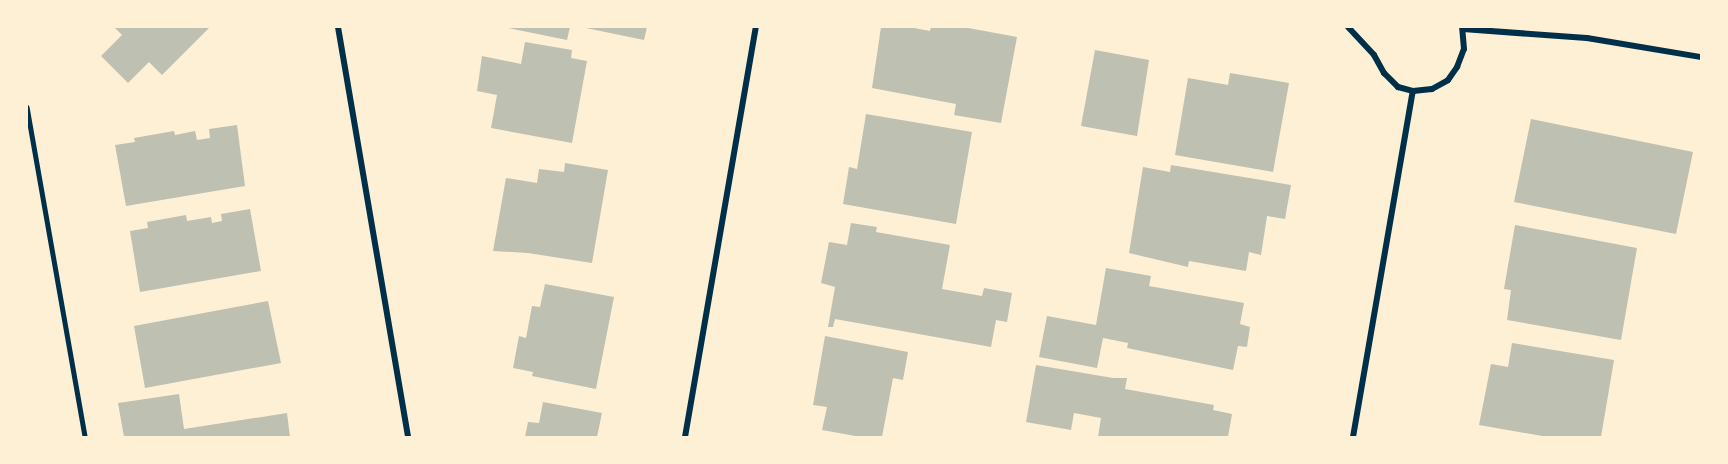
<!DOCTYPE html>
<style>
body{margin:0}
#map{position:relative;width:1728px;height:464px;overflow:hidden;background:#fdf0d5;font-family:"Varela Round",sans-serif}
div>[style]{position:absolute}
.building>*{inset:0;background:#bec0b2}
.service>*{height:4.5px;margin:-2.25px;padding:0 2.25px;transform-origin:2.25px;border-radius:2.25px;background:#003049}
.minor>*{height:6px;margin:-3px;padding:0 3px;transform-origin:3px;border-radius:3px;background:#003049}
span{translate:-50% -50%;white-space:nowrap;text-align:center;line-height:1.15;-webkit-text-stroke:6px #fdf0d5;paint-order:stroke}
.frame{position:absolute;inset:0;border:28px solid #fdf0d5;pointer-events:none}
</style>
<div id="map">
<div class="building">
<i style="clip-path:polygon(114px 27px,210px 27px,162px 75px,149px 62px,128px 83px,101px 56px,122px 35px)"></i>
<i style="clip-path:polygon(503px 27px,570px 27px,567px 40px)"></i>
<i style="clip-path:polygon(581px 27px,647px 27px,644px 40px)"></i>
<i style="clip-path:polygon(881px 27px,909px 27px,930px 31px,931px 27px,963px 27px,1017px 37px,1001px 123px,954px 115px,956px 104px,872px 88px)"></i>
<i style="clip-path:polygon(525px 42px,572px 50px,571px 58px,587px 61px,572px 143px,491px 128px,497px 95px,477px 91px,482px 56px,521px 64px)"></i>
<i style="clip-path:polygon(1095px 50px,1149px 60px,1137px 136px,1081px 126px)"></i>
<i style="clip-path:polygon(1230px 73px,1289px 83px,1273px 172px,1175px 155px,1188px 78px,1228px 85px)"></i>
<i style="clip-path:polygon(866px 114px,972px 132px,956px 224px,843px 204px,849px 167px,857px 169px)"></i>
<i style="clip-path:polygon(1531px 119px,1693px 152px,1676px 234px,1514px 202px)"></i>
<i style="clip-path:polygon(237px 125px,245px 186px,126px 206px,115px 145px,135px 142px,134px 138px,174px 131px,175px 135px,195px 131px,197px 140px,210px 138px,209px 129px)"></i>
<i style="clip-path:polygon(565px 163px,608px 170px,592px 263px,528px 253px,493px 251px,506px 178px,537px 183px,539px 169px,564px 172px)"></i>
<i style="clip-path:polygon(1171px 165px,1291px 185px,1285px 219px,1267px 216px,1261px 255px,1249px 252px,1246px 271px,1189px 261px,1188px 267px,1129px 253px,1143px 167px,1170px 172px)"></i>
<i style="clip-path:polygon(250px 209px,261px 271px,140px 292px,130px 231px,148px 228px,147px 222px,186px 215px,187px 221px,211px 217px,212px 223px,222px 221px,221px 214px)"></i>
<i style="clip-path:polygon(851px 223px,877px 227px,876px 232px,950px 245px,942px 289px,982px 296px,984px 288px,1012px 293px,1007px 322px,996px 320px,991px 347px,835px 319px,833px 327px,828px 327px,835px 287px,821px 283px,829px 242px,847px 245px)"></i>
<i style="clip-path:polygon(1515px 225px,1637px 248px,1621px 340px,1507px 320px,1511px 290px,1504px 289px)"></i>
<i style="clip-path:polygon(1106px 268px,1151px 276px,1149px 286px,1244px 303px,1240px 324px,1250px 327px,1247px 347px,1238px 346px,1233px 370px,1127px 348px,1128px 343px,1103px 338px,1097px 368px,1039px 357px,1047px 316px,1096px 325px)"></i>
<i style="clip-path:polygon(545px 284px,614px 297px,596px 389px,532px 376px,533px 372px,513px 368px,519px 336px,526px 338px,532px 306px,540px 307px)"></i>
<i style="clip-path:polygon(268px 301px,281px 363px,145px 388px,134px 326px)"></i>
<i style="clip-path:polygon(825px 336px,908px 352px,903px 380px,893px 378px,882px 437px,861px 437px,822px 430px,827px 407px,813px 405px)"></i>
<i style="clip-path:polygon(1512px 343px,1614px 360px,1601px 437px,1548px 437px,1479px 425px,1491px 364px,1508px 367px)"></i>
<i style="clip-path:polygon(1036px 365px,1113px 378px,1127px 378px,1125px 389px,1214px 405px,1213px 410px,1232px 414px,1228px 437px,1098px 437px,1101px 418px,1074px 413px,1071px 430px,1026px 422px)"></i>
<i style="clip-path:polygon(179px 394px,184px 429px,287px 413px,290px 437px,124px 437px,118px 403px)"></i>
<i style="clip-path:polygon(543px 402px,602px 413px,597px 437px,525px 437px,528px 422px,539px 423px)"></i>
</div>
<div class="service">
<i style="left:27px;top:107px;width:335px;rotate:80deg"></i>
</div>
<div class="minor">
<i style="left:338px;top:27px;width:416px;rotate:80.3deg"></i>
<i style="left:1348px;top:27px;width:38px;rotate:47deg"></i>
<i style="left:1374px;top:55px;width:21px;rotate:61deg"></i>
<i style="left:1384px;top:73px;width:20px;rotate:45deg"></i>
<i style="left:1398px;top:87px;width:16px;rotate:15deg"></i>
<i style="left:1413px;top:91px;width:19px;rotate:-6deg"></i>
<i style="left:1432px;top:89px;width:18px;rotate:-29deg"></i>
<i style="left:1448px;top:80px;width:16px;rotate:-55deg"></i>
<i style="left:1457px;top:67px;width:19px;rotate:-69deg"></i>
<i style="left:1464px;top:49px;width:21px;rotate:-95deg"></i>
<i style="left:1463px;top:29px;width:124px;rotate:4.2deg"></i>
<i style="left:1587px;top:38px;width:116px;rotate:9.5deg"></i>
<i style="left:685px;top:437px;width:416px;rotate:-80.2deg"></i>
<i style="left:1353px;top:437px;width:351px;rotate:-80.2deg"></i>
</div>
<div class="frame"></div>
</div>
